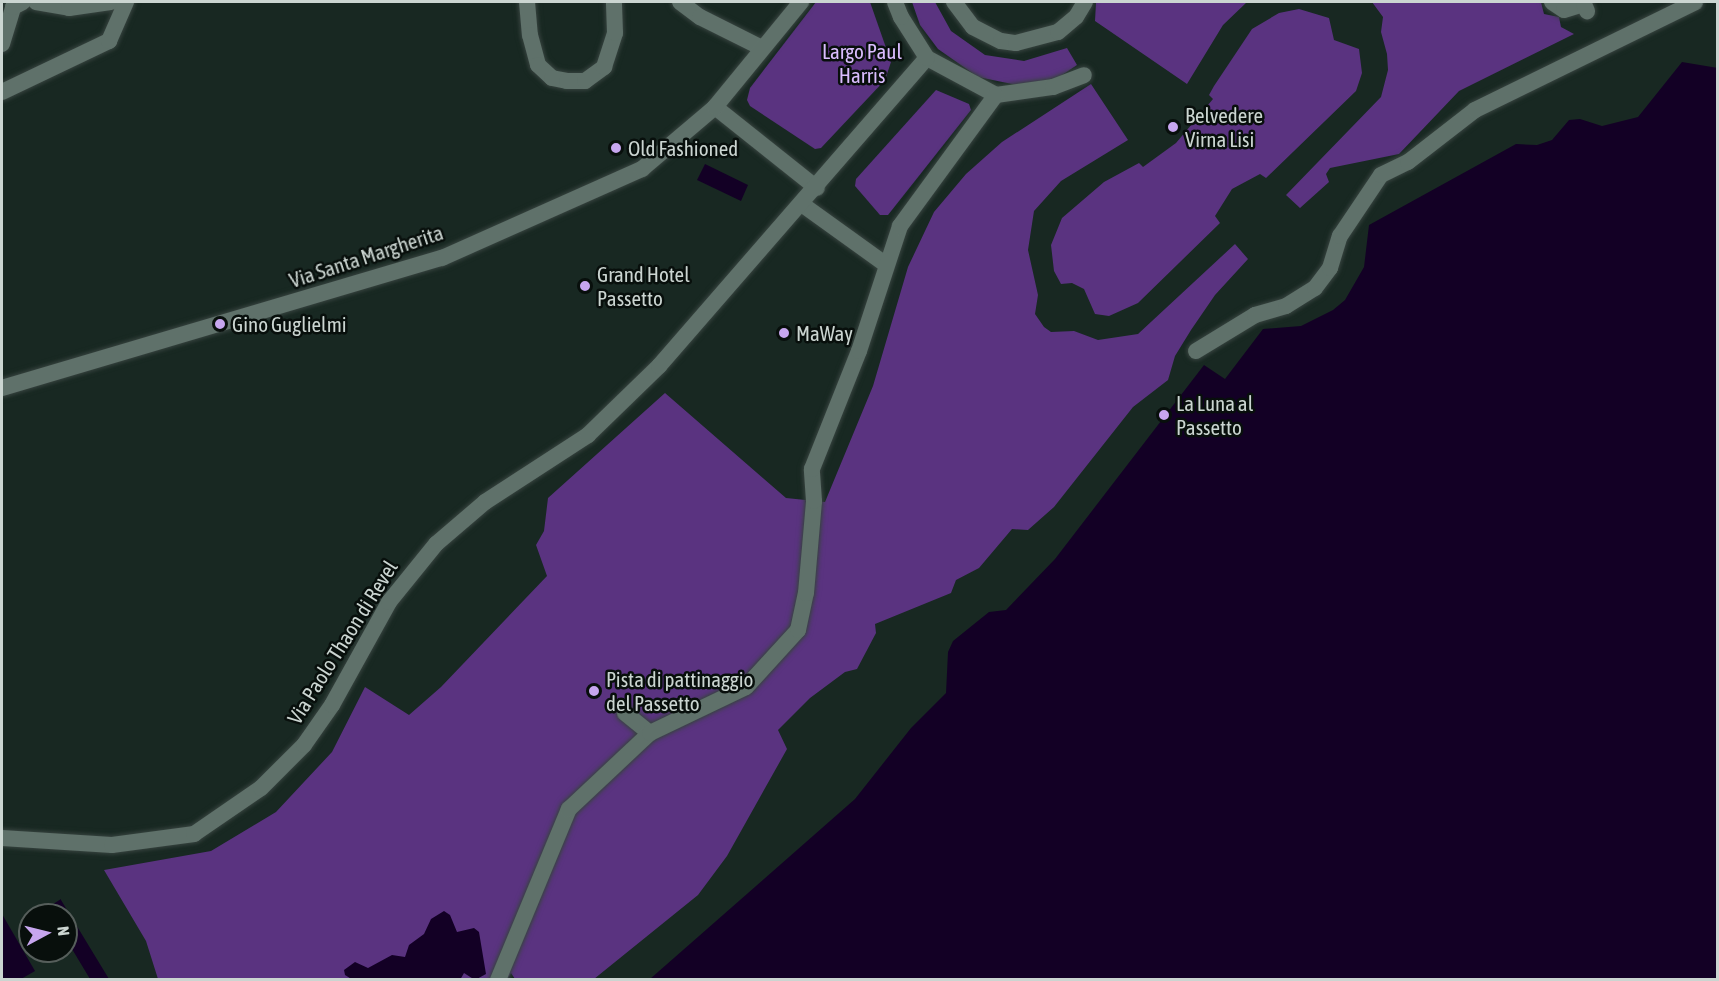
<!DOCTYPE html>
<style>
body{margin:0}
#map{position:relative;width:1719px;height:981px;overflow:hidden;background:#182822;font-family:"Asap Condensed",sans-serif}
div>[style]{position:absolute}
.green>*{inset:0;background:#5a3380}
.water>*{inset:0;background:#130025}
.roads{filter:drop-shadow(0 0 2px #37433f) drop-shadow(0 0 2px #37433f)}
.pedestrian>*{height:16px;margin:-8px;padding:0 8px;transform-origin:8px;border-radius:8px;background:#5f716a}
.minor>*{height:16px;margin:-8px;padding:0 8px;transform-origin:8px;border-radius:8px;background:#5f716a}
.tertiary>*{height:16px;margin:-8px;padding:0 8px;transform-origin:8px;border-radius:8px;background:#5f716a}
.dots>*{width:16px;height:16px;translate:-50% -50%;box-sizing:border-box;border:3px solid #080f0c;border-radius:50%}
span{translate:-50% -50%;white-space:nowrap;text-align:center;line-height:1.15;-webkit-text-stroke:5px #080f0c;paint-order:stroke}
.park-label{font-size:21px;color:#dabdfe}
.poi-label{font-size:21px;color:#cbd5d1}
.left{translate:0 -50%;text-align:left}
.street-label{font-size:21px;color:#cbd5d1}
.frame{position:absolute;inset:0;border:3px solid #cbd5d1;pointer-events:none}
.north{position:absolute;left:18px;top:903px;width:60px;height:60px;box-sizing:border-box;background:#080f0c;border:2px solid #565e5b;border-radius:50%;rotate:83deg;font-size:16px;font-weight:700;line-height:24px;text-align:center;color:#cbd5d1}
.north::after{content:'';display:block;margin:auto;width:21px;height:27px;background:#c7a6ef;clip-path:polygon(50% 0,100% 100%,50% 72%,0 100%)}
</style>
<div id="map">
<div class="green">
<i style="clip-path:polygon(816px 2px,870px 2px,891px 62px,885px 80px,821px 148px,815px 149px,750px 106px,747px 100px,750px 88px)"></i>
<i style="clip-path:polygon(912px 2px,935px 2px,951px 31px,985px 55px,1024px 61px,1067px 48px,1077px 65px,1056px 79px,1017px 85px,978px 77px,938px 49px,920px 25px)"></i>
<i style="clip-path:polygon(1096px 2px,1247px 2px,1223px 25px,1187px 84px,1095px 21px)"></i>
<i style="clip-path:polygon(1372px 2px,1541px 2px,1544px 14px,1559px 17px,1561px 27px,1574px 34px,1459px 91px,1399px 154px,1330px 168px,1326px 174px,1329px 182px,1300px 208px,1286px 195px,1381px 97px,1388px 70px,1387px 54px,1381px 32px,1383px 17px)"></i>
<i style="clip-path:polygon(1299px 9px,1329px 18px,1334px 40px,1359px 49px,1362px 73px,1356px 91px,1266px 178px,1260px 174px,1232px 189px,1215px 216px,1220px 223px,1138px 303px,1109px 316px,1095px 314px,1084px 289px,1072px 283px,1061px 284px,1054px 271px,1051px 245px,1062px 218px,1104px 182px,1139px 163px,1143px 167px,1176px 143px,1213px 99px,1209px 95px,1214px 86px,1252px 29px,1279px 13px)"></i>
<i style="clip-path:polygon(1091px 84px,1128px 140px,1061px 181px,1034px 211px,1028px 250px,1038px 295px,1035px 314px,1044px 327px,1051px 332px,1074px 331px,1098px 340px,1138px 334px,1235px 244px,1248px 259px,1215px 295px,1191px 330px,1175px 356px,1168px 380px,1133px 407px,1054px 507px,1028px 530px,1012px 529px,979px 568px,956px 580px,951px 593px,875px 624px,876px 633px,857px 669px,845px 672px,810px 698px,778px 730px,787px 749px,727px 856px,698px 895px,594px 979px,515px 979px,511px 973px,507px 980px,158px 979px,146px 941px,104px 870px,211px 851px,276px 812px,332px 752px,365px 687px,409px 715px,441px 687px,547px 576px,536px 545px,544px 531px,548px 498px,665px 393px,786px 498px,825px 502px,873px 386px,908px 267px,934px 212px,966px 174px,1002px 142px)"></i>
<i style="clip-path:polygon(936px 90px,969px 104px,971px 110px,888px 215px,880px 215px,855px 186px,856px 179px)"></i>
</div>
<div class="water">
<i style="clip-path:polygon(1682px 62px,1718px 68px,1717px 979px,650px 979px,855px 799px,911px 728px,946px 693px,948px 652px,953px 641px,989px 612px,1006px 610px,1055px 559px,1204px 365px,1225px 379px,1263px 329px,1301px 326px,1333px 310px,1345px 300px,1364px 267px,1369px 225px,1516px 144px,1537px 145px,1552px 140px,1569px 120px,1580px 119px,1602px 126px,1638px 117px)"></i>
<i style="clip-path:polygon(705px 164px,748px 185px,741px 201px,697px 180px)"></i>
<i style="clip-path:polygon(61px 899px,61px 900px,109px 979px,90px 979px,66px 939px,66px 915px,51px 915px,47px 908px)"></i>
<i style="clip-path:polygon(444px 911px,450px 915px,457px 932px,474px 928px,479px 932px,486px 974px,475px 980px,464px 973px,460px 980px,353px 980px,345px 975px,344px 970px,355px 962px,368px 968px,392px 955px,405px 957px,409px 945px,424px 934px,431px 919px)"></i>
<i style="clip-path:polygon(2px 914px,35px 971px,21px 979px,2px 979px)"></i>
</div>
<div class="roads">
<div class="pedestrian">
<i style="left:954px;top:2px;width:31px;rotate:53deg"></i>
<i style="left:973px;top:27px;width:31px;rotate:27deg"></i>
<i style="left:1001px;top:41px;width:15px;rotate:8deg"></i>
<i style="left:1016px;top:43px;width:43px;rotate:-14.7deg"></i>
<i style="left:1058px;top:32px;width:23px;rotate:-40deg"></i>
<i style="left:1076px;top:17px;width:17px;rotate:-59deg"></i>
<i style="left:1552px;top:2px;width:14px;rotate:34deg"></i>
<i style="left:1564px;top:10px;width:21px;rotate:-17deg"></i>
<i style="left:1584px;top:4px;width:8px;rotate:67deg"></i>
<i style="left:1196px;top:351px;width:69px;rotate:-31.4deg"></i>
<i style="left:1255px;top:315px;width:32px;rotate:-16deg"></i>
<i style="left:1286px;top:306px;width:34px;rotate:-32deg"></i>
<i style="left:1315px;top:288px;width:25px;rotate:-53deg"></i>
<i style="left:1330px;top:268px;width:34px;rotate:-73deg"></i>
<i style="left:1340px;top:236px;width:73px;rotate:-56.1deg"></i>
<i style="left:1381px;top:175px;width:30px;rotate:-26deg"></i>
<i style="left:1408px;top:162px;width:85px;rotate:-37.8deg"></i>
<i style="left:1475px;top:110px;width:245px;rotate:-26.1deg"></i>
<i style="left:625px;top:713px;width:32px;rotate:39deg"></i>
<i style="left:498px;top:980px;width:185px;rotate:-67.5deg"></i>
<i style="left:569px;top:809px;width:111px;rotate:-43.2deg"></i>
<i style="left:650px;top:733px;width:106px;rotate:-25.6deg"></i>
<i style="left:746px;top:687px;width:77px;rotate:-47.6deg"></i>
<i style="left:798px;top:630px;width:38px;rotate:-78deg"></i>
<i style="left:806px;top:593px;width:92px;rotate:-85deg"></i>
</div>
<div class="minor">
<i style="left:36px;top:2px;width:34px;rotate:10deg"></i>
<i style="left:69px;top:8px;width:42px;rotate:-8.1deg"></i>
<i style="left:527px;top:2px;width:33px;rotate:85deg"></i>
<i style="left:530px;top:35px;width:31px;rotate:75deg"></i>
<i style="left:538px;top:65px;width:19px;rotate:43deg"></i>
<i style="left:552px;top:78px;width:15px;rotate:11deg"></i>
<i style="left:567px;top:81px;width:18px"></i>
<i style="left:585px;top:81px;width:24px;rotate:-36deg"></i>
<i style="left:604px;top:67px;width:36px;rotate:-72deg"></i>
<i style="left:615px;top:33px;width:31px;rotate:-92deg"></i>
<i style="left:680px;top:2px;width:25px;rotate:37deg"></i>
<i style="left:700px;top:17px;width:69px;rotate:26.6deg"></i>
<i style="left:2px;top:44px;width:39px;rotate:-73deg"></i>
<i style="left:13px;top:7px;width:11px;rotate:-27deg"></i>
<i style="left:927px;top:58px;width:78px;rotate:28.2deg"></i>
<i style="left:996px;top:95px;width:58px;rotate:-8deg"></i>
<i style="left:1053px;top:87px;width:33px;rotate:-21deg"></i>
<i style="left:2px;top:92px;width:119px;rotate:-25.5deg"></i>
<i style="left:109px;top:41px;width:43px;rotate:-66.4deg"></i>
<i style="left:803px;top:205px;width:101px;rotate:35.7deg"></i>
<i style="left:814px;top:501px;width:32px;rotate:-94deg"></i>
<i style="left:812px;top:469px;width:127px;rotate:-68.3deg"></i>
<i style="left:859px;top:351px;width:132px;rotate:-71.8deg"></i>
<i style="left:900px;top:226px;width:162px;rotate:-53.8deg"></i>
</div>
<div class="tertiary">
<i style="left:715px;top:107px;width:130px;rotate:38.5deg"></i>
<i style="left:2px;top:388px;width:459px;rotate:-16.5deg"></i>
<i style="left:442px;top:258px;width:219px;rotate:-24deg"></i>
<i style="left:642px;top:169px;width:96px;rotate:-40.3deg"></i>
<i style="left:715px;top:107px;width:136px;rotate:-50.7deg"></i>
<i style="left:2px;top:838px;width:110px;rotate:3.6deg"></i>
<i style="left:112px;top:845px;width:83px;rotate:-7.6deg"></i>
<i style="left:194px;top:834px;width:81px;rotate:-34.5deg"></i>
<i style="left:261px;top:788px;width:61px;rotate:-45deg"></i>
<i style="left:304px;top:745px;width:49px;rotate:-55deg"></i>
<i style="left:332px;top:705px;width:118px;rotate:-61deg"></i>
<i style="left:389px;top:602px;width:75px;rotate:-51deg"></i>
<i style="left:436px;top:544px;width:65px;rotate:-40.6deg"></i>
<i style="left:485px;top:502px;width:123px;rotate:-33deg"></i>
<i style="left:588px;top:435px;width:99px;rotate:-44.2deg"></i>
<i style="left:659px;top:366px;width:408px;rotate:-49deg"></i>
<i style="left:927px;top:58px;width:49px;rotate:-122.4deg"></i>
<i style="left:901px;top:17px;width:16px;rotate:-112deg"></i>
</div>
</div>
<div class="dots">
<i style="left:1173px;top:127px;background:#c7a6ef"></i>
<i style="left:616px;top:148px;background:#c7a6ef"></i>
<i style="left:585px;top:286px;background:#c7a6ef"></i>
<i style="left:220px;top:324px;background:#c7a6ef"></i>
<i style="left:784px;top:333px;background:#c7a6ef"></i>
<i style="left:1164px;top:415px;background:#c7a6ef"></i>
<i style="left:594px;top:691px;background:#c7a6ef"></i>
</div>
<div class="park-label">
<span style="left:862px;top:63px">Largo Paul<br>Harris</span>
</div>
<div class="poi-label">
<span class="left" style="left:1185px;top:127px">Belvedere<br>Virna Lisi</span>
<span class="left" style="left:628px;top:148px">Old Fashioned</span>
<span class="left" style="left:597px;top:286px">Grand Hotel<br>Passetto</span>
<span class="left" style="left:232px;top:324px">Gino Guglielmi</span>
<span class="left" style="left:796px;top:333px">MaWay</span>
<span class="left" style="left:1176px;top:415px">La Luna al<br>Passetto</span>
<span class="left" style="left:606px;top:691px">Pista di pattinaggio<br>del Passetto</span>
</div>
<div class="street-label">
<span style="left:366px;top:256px;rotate:-18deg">Via Santa Margherita</span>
<span style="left:342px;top:642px;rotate:-58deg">Via Paolo Thaon di Revel</span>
</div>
<div class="frame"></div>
<div class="north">N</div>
</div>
